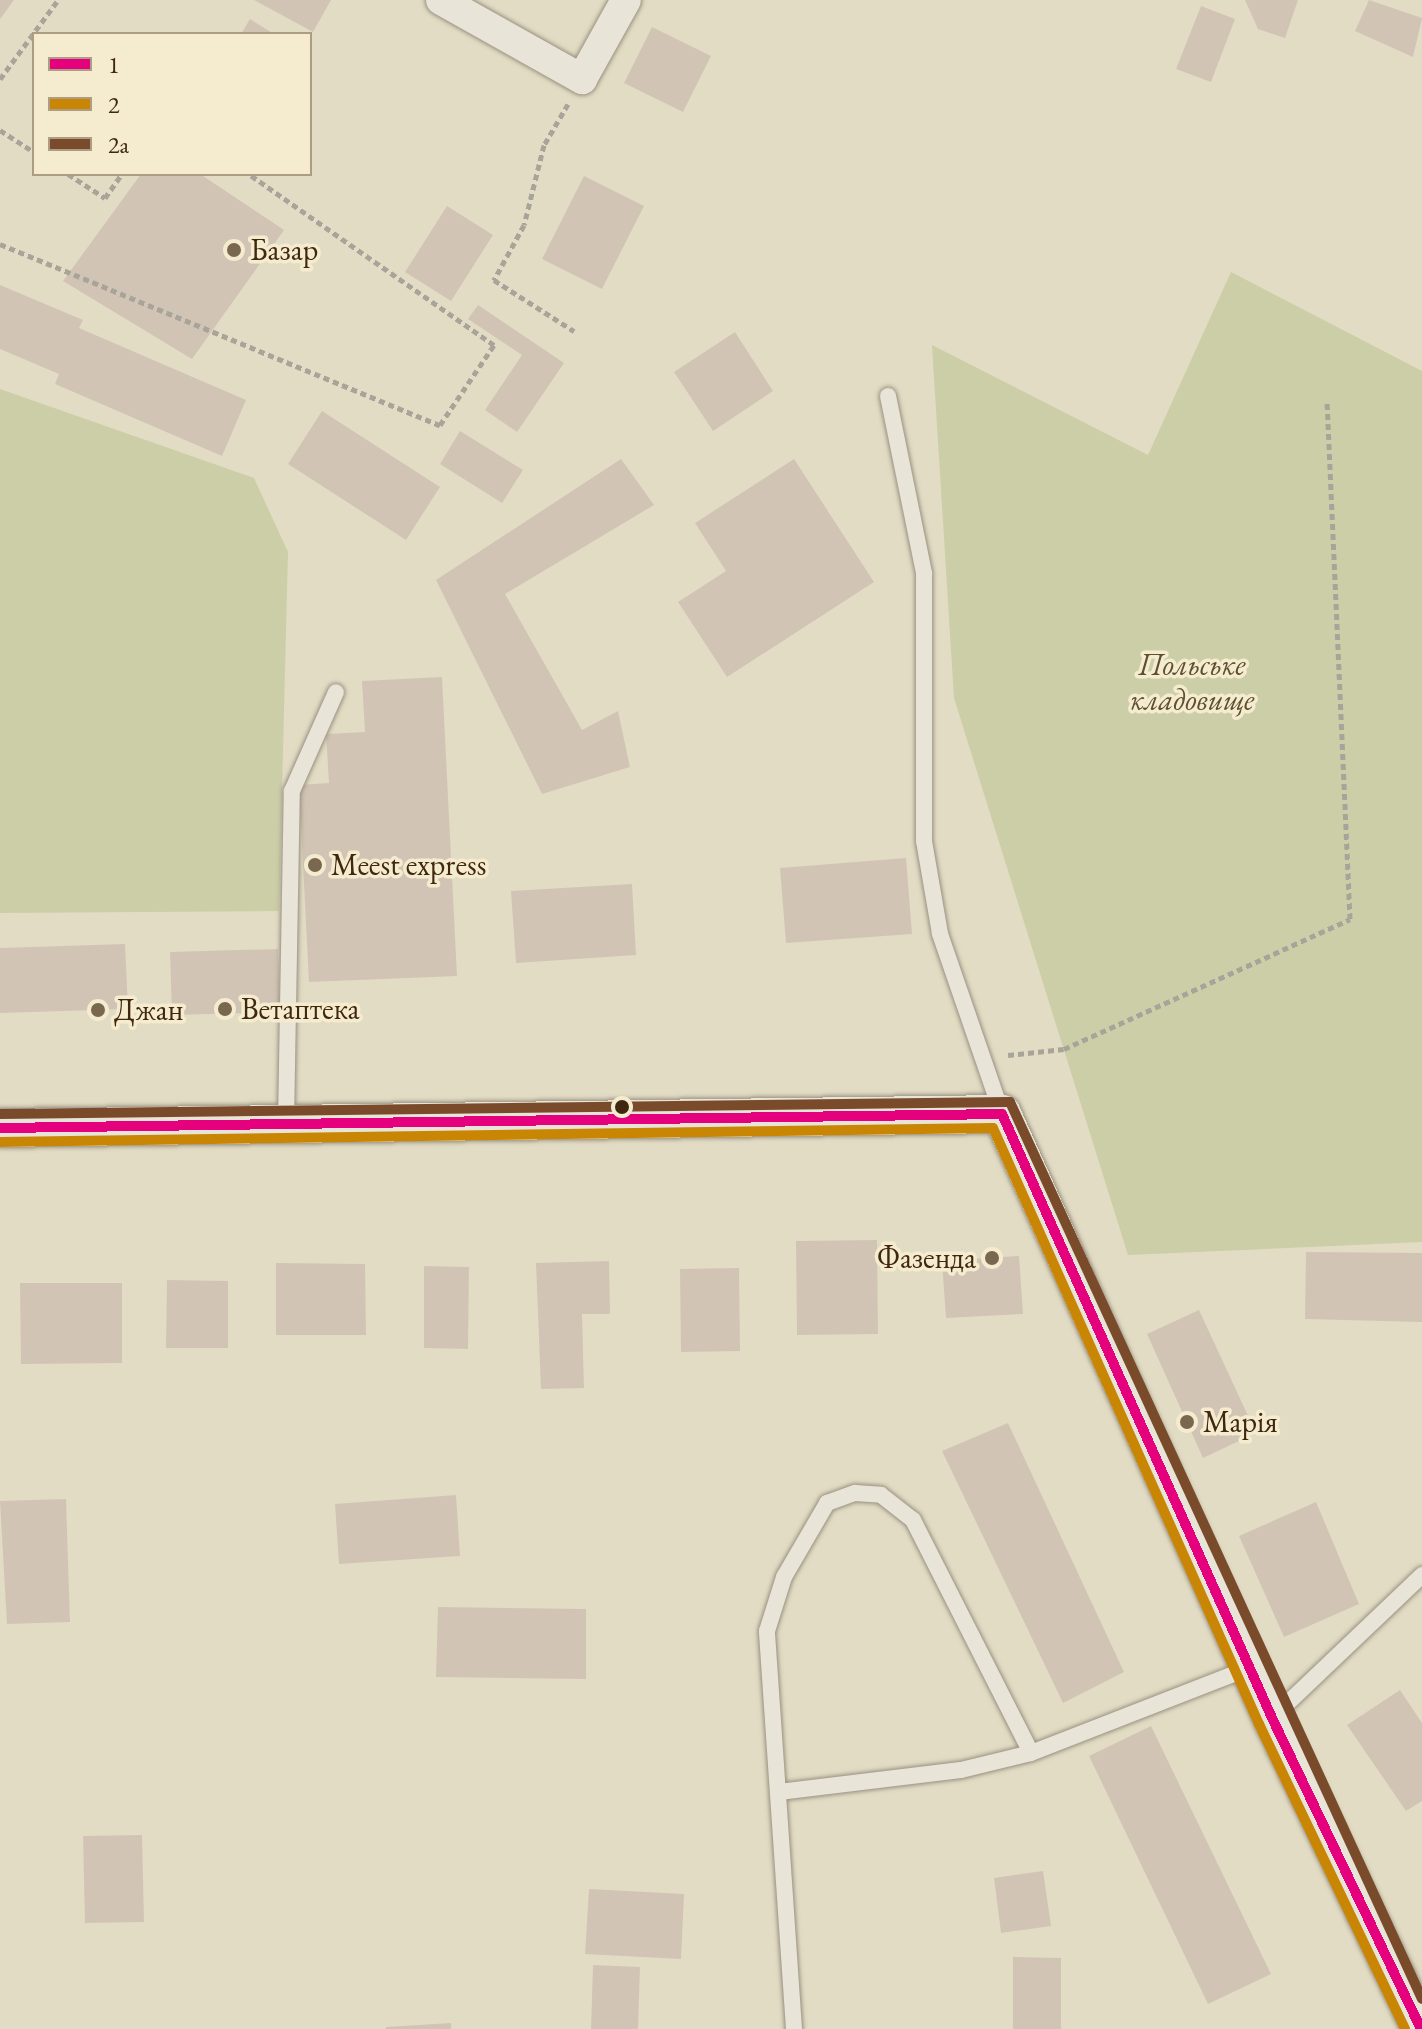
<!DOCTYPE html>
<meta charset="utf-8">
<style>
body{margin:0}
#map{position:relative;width:1422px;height:2029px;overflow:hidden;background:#e3dcc4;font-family:"EB Garamond",serif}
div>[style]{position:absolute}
.green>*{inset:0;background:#cbcea7}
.building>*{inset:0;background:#d2c4b4}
.path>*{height:5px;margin-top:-2.5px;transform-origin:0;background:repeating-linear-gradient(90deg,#a9a499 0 6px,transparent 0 10px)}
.roads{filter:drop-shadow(0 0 2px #999181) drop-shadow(0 0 2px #999181)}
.service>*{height:16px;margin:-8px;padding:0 8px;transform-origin:8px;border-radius:8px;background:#e8e4d8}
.minor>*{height:30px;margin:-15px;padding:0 15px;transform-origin:15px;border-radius:15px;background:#e8e4d8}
.tertiary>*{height:38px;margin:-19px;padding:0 19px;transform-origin:19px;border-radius:19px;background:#e8e4d8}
.bus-1>*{height:10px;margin:-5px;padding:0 5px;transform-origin:5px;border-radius:5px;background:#e5007d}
.bus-2>*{height:10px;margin:-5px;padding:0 5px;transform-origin:5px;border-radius:5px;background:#c98604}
.bus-3>*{height:10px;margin:-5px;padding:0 5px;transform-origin:5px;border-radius:5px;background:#7a4b2a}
.dots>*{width:22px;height:22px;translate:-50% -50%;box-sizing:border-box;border:4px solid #f5ecd0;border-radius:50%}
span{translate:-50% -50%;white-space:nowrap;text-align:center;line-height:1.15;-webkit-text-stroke:7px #f5ecd0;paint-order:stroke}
.poi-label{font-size:30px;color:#402810}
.left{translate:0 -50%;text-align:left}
.right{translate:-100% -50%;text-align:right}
.park-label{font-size:30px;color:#5e4f30;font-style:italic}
.legend{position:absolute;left:32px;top:32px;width:280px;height:144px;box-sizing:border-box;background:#f5ecd0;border:2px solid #ad9e83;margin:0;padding:10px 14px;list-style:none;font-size:24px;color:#402810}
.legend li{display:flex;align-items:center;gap:16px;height:40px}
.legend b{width:40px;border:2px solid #ad9e83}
</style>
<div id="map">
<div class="green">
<i style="clip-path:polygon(1231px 272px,1422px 371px,1422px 1242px,1128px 1255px,954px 698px,932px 345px,1148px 455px)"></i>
<i style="clip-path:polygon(0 389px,254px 478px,288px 552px,279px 911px,0 913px)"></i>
</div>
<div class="building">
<i style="clip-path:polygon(0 0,14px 0,0 19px)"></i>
<i style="clip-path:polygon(254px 0,331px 0,313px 32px)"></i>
<i style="clip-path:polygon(1245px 0,1298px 0,1285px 38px,1258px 29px)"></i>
<i style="clip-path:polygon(1369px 0,1422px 18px,1413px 57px,1355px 31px)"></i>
<i style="clip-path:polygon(1201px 6px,1235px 19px,1211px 82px,1176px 69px)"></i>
<i style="clip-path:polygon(250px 19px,274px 34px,241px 34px)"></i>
<i style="clip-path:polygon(652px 27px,711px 56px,683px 112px,624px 83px)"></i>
<i style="clip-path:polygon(141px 174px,200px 174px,284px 230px,192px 359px,63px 281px)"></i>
<i style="clip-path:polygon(584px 176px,644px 206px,602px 289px,542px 259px)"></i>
<i style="clip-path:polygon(447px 206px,493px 235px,451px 301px,405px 272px)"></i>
<i style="clip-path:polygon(0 285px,83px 320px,79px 328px,246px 400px,222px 456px,55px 384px,59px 374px,0 349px)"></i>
<i style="clip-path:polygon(478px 305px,564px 363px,517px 432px,485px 410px,522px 355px,468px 319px)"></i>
<i style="clip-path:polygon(735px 332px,773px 391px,713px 431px,674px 372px)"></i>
<i style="clip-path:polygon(322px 411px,440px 487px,406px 540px,288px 464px)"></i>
<i style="clip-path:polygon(460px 431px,523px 470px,502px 503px,440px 464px)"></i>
<i style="clip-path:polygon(621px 459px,654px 505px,505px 594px,582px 730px,618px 711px,630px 767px,542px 794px,436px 580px)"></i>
<i style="clip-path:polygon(794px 459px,874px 582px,727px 677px,678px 602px,726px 571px,695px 523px)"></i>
<i style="clip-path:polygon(442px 677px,457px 976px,309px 982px,299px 785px,329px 783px,326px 734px,365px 732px,362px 681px)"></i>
<i style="clip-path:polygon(906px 858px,912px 934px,786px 943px,780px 868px)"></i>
<i style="clip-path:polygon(632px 884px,636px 955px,516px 963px,511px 891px)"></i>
<i style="clip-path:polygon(125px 944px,128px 1009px,0 1013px,0 948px)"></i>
<i style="clip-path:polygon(278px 949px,280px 1012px,172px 1015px,170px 952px)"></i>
<i style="clip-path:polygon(877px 1240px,878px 1334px,797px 1335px,796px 1241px)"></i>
<i style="clip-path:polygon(1306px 1252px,1422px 1253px,1422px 1322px,1305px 1319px)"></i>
<i style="clip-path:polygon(1019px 1256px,1023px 1314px,946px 1318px,942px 1261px)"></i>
<i style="clip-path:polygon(609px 1261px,610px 1314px,582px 1314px,584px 1388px,541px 1389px,536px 1263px)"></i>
<i style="clip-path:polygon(276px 1263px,365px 1264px,366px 1335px,276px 1335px)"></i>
<i style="clip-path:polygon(424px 1266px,469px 1267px,468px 1349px,424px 1348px)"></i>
<i style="clip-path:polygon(739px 1268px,740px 1351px,681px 1352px,680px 1269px)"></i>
<i style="clip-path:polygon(167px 1280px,228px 1281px,228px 1348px,166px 1348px)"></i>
<i style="clip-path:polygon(20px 1283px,122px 1283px,122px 1363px,21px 1364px)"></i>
<i style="clip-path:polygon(1199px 1310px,1256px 1433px,1203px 1458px,1147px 1334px)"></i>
<i style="clip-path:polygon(1008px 1423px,1124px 1672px,1063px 1703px,942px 1451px)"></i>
<i style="clip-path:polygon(456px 1495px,460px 1556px,339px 1564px,335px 1504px)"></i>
<i style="clip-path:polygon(66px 1499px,70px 1622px,7px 1624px,0 1501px)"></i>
<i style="clip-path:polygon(1316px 1502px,1359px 1604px,1284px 1637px,1239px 1536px)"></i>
<i style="clip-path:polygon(438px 1607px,586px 1609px,586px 1679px,436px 1677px)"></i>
<i style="clip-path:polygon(1400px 1690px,1422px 1723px,1422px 1801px,1406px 1811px,1347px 1725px)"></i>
<i style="clip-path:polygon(1151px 1726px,1271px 1974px,1208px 2004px,1089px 1756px)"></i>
<i style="clip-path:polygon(142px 1835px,144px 1922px,85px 1923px,83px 1836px)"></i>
<i style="clip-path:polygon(1043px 1871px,1051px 1926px,1001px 1933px,994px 1878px)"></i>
<i style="clip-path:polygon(589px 1889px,684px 1894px,681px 1959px,585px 1954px)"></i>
<i style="clip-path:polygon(1013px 1957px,1061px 1958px,1061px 2029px,1013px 2029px)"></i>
<i style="clip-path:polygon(593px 1965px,640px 1967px,638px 2029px,591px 2029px)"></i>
<i style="clip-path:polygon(451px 2023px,451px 2029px,386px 2029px,386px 2027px)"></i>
</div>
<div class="path">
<i style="left:0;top:79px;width:98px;rotate:-53.7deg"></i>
<i style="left:568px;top:104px;width:48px;rotate:120.3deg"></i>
<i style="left:544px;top:145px;width:82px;rotate:104deg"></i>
<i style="left:524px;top:225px;width:63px;rotate:118.6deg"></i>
<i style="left:494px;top:280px;width:95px;rotate:32.5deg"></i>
<i style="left:0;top:130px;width:40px;rotate:32.9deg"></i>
<i style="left:68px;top:174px;width:44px;rotate:33deg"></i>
<i style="left:105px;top:198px;width:29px;rotate:-55deg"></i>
<i style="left:0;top:244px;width:476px;rotate:22.4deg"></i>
<i style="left:440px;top:425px;width:97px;rotate:-56deg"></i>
<i style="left:494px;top:345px;width:299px;rotate:-145.1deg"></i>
<i style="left:1008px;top:1055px;width:56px;rotate:-6.1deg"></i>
<i style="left:1064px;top:1049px;width:314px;rotate:-24.4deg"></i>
<i style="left:1350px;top:919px;width:520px;rotate:-92.54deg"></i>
</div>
<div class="roads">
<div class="service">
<i style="left:888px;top:396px;width:181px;rotate:78.5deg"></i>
<i style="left:924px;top:573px;width:268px;rotate:90deg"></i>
<i style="left:924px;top:841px;width:94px;rotate:80.2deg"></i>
<i style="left:940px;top:934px;width:190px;rotate:71deg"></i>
<i style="left:286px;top:1123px;width:332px;rotate:-89deg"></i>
<i style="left:292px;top:791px;width:108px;rotate:-66deg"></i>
<i style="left:1273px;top:1717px;width:206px;rotate:-43.6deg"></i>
<i style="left:779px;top:1792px;width:183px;rotate:-6.9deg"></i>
<i style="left:961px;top:1770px;width:72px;rotate:-13.7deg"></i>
<i style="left:794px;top:2029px;width:399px;rotate:-93.9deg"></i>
<i style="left:767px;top:1631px;width:57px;rotate:-72.5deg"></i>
<i style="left:784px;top:1577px;width:86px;rotate:-59.8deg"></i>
<i style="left:827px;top:1503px;width:30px;rotate:-20deg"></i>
<i style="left:855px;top:1493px;width:26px;rotate:4deg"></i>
<i style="left:881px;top:1495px;width:41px;rotate:38deg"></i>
<i style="left:913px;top:1520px;width:261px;rotate:63.1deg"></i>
<i style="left:1031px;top:1753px;width:234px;rotate:-21.3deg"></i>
</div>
<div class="minor">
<i style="left:441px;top:0;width:162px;rotate:29.3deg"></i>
<i style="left:582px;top:79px;width:90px;rotate:-60.9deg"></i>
</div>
<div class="tertiary">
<i style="left:0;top:1128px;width:1002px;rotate:-0.8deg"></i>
<i style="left:1002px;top:1114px;width:662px;rotate:65.91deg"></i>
<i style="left:1272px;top:1718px;width:345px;rotate:64.4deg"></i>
</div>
</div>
<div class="bus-1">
<i style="left:0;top:1128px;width:1002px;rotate:-0.8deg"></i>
<i style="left:1002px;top:1114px;width:662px;rotate:65.91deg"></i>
<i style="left:1272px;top:1718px;width:345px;rotate:64.4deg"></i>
</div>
<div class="bus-2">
<i style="left:0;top:1142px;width:993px;rotate:-0.81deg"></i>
<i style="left:993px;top:1128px;width:653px;rotate:65.95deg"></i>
<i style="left:1259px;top:1724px;width:338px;rotate:64.4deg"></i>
</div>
<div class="bus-3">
<i style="left:0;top:1114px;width:1010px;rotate:-0.68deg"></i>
<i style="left:1010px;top:1102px;width:987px;rotate:65.33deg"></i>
</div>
<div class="dots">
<i style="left:234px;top:250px;background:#79674f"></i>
<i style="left:315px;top:865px;background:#79674f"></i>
<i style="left:225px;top:1009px;background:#79674f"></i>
<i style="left:98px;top:1010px;background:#79674f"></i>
<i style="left:622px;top:1107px;background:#402810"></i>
<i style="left:992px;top:1258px;background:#79674f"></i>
<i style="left:1187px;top:1422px;background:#79674f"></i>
</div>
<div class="poi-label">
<span class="left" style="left:250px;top:250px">Базар</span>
<span class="left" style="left:331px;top:865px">Meest express</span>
<span class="left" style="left:241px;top:1009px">Ветаптека</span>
<span class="left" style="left:114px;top:1010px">Джан</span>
<span class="right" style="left:976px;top:1258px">Фазенда</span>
<span class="left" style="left:1203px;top:1422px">Марія</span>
</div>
<div class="park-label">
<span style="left:1192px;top:682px">Польське<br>кладовище</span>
</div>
<ul class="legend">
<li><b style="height:10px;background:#e5007d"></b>1</li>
<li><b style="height:10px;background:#c98604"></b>2</li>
<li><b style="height:10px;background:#7a4b2a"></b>2а</li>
</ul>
</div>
